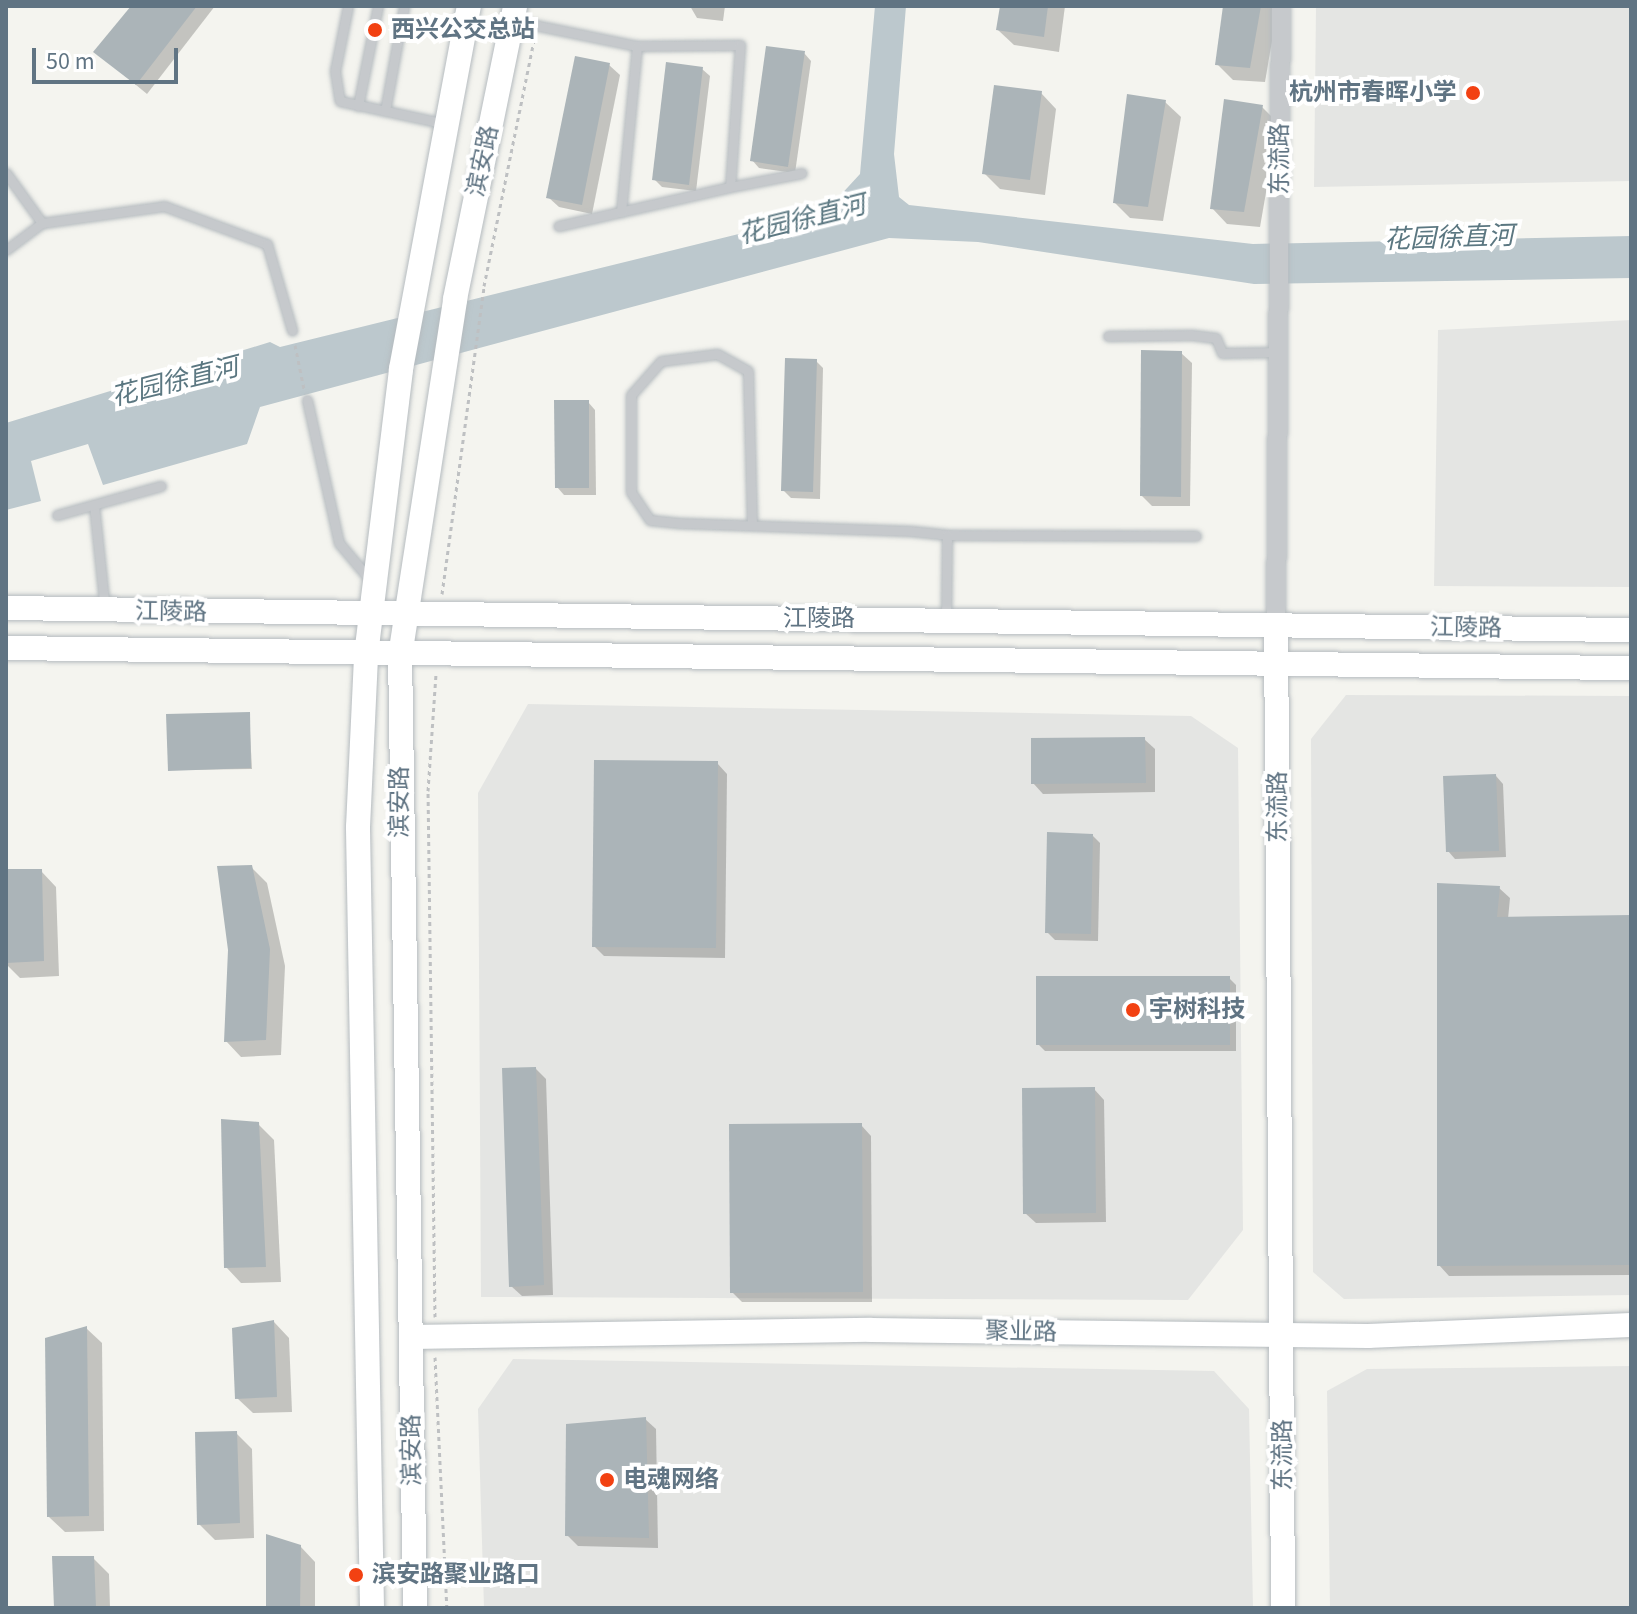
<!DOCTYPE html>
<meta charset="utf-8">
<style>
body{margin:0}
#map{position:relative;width:1637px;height:1614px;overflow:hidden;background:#f4f4ef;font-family:"Source Sans 3","Noto Sans SC",sans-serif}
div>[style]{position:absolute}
.built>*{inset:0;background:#e4e5e3}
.water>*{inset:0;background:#bcc8cd}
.shadow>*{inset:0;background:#0003}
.building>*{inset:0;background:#abb4b8}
.path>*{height:3px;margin-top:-1.5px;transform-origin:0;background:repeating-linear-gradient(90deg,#bec0c2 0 4px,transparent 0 8px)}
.roads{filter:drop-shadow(0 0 2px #b5bbbf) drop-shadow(0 0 2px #b5bbbf)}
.lane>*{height:9px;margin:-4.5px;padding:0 4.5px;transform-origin:4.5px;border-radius:4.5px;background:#c6c9cc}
.street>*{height:18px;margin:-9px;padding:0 9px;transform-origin:9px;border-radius:9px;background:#c6c9cc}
.secondary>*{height:24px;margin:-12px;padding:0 12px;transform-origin:12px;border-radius:12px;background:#fff}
.dots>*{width:22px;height:22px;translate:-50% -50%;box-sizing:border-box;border:4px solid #fff;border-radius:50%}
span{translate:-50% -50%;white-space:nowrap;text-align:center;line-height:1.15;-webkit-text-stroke:8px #fff;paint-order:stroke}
.poi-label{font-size:24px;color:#607483;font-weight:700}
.left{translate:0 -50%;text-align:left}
.right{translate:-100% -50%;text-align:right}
.street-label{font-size:24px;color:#607483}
.water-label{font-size:26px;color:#5b7781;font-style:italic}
.frame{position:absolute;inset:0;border:8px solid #607483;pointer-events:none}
.scale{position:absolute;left:32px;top:48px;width:146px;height:36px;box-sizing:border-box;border:4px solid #607483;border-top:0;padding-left:10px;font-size:24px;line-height:28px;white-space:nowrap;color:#607483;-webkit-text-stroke:6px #fff;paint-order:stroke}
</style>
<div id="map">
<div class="built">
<i style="clip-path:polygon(1316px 6px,1631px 6px,1631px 181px,1314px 187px)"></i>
<i style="clip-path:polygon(1631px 320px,1631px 587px,1434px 586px,1438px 330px)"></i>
<i style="clip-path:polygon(1346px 695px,1631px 696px,1631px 1295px,1344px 1299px,1313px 1272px,1311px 739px)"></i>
<i style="clip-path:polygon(528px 704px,1191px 716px,1238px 748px,1243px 1230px,1188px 1300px,481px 1297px,478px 793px)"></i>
<i style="clip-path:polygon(513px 1359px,1214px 1371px,1249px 1409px,1253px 1608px,484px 1608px,478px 1409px)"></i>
<i style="clip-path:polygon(1631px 1366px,1631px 1608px,1330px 1608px,1327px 1391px,1367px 1369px)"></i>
</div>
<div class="water">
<i style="clip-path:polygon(875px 6px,906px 6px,894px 154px,899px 197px,909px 205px,1253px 244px,1631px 236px,1631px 278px,1254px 284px,978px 242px,889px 238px,260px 407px,247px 444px,103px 485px,88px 444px,31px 461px,41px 501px,6px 510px,6px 423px,270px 342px,280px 347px,824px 213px,860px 174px)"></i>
</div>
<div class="shadow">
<i style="clip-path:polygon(133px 6px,215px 6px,147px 94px,96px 52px)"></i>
<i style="clip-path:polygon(690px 6px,725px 6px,723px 21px,697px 18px)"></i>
<i style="clip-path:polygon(1002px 6px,1065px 6px,1059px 52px,1014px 45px,998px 30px)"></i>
<i style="clip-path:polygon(1225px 6px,1278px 6px,1265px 82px,1233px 80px,1217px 64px)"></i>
<i style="clip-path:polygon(804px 53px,811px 61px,795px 173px,759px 168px,752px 160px)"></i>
<i style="clip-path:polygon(609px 65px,620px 75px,592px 214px,559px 207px,548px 197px)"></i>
<i style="clip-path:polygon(702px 69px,710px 76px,696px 191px,662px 187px,654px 179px)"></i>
<i style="clip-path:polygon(1041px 93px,1056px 109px,1045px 195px,1000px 189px,984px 173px)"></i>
<i style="clip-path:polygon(1165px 102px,1181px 117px,1163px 221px,1130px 218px,1115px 203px)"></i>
<i style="clip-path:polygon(1262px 107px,1278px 123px,1260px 227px,1227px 224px,1212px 208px)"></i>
<i style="clip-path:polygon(1181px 353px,1192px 363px,1190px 506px,1152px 506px,1142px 496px)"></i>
<i style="clip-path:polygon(816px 361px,823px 368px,820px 499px,791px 498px,783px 490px)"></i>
<i style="clip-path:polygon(588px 402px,595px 410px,596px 495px,564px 495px,557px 487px)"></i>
<i style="clip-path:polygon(249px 714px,252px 769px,170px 770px)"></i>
<i style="clip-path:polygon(1144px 739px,1155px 749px,1155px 792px,1043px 794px,1033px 783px)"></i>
<i style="clip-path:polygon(717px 763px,727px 774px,725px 958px,604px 956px,594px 946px)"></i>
<i style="clip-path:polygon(1496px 776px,1503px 784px,1506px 857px,1455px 859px,1448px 851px)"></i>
<i style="clip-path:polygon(1093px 836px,1100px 843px,1098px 941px,1055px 940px,1047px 932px)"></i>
<i style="clip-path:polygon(251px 867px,267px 883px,285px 966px,281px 1055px,241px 1057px,226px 1041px)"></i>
<i style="clip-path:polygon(6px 871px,41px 871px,56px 887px,59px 976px,20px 978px,6px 964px)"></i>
<i style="clip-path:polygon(1499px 888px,1510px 898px,1508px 919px,1631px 917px,1631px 1275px,1449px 1276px,1439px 1265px)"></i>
<i style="clip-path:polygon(1229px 978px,1236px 985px,1236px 1051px,1045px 1051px,1038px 1044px)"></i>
<i style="clip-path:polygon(536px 1069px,546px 1079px,553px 1295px,522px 1296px,511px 1286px)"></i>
<i style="clip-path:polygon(1094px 1089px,1104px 1100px,1106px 1222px,1036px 1223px,1025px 1213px)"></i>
<i style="clip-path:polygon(258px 1124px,274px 1140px,281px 1282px,241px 1283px,226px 1267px)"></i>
<i style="clip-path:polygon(861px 1125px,871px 1136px,872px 1302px,742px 1302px,732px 1292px)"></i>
<i style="clip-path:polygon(274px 1322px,289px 1338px,292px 1412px,253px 1413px,237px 1398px)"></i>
<i style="clip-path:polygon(86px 1328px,102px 1343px,104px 1531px,65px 1532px,49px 1517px)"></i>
<i style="clip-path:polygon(645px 1419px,656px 1429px,658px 1548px,578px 1546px,567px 1535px)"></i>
<i style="clip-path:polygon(236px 1433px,252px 1449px,254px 1538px,215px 1540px,199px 1524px)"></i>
<i style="clip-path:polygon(300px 1546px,315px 1562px,315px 1608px,268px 1608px)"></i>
<i style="clip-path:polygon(93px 1558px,109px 1574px,110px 1608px,56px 1608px)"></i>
</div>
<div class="building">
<i style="clip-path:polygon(131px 6px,197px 6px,136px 85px,93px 52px)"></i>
<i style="clip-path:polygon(1000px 6px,1048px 6px,1044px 37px,996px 30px)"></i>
<i style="clip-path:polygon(1223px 6px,1261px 6px,1250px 68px,1215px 65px)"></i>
<i style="clip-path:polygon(766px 46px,805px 51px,788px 167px,750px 161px)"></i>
<i style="clip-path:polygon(575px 56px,610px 63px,582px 205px,546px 198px)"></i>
<i style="clip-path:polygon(666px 62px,703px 67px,689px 185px,652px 180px)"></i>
<i style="clip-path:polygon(994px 85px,1042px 91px,1030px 180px,982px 174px)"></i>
<i style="clip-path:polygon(1127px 94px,1166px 100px,1148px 207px,1113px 203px)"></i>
<i style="clip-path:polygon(1224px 99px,1263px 105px,1244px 212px,1210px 209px)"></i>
<i style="clip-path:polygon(1141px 350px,1182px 351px,1181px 497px,1140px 496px)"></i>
<i style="clip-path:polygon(785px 358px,817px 359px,813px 492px,781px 491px)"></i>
<i style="clip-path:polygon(554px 400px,589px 400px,589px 488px,555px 488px)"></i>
<i style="clip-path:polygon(250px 712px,251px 768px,168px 771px,166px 714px)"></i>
<i style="clip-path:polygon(1145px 737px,1146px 783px,1031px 784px,1031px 738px)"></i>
<i style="clip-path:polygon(594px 760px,718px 761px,716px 948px,592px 947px)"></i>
<i style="clip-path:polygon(1496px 774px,1499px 851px,1446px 852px,1443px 776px)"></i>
<i style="clip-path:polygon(1047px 832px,1093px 834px,1091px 934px,1045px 933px)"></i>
<i style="clip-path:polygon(252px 865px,270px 949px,266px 1040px,224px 1042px,228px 950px,217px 866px)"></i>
<i style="clip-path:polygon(6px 869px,42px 869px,44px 961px,6px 963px)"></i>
<i style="clip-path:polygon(1437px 883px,1500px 886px,1497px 917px,1631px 915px,1631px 1265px,1437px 1266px)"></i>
<i style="clip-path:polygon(1036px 976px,1230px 976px,1230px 1045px,1036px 1045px)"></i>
<i style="clip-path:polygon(536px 1067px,544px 1285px,509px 1287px,502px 1068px)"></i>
<i style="clip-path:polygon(1095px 1087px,1096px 1213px,1023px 1214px,1022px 1088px)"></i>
<i style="clip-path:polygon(221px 1119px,259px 1122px,266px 1267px,224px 1268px)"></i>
<i style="clip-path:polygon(862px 1123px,863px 1292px,730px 1293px,729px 1124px)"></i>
<i style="clip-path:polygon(274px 1320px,277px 1397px,235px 1399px,232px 1328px)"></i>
<i style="clip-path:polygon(87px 1326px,89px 1516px,47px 1517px,45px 1338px)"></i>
<i style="clip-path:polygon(646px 1417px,649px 1538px,565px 1536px,566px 1424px)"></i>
<i style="clip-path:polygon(237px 1431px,240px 1523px,197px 1525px,195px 1432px)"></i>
<i style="clip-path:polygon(266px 1534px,301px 1545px,300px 1608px,266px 1608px)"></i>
<i style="clip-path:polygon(52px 1556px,94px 1556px,96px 1608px,54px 1608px)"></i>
</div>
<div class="path">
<i style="left:295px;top:345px;width:45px;rotate:78.4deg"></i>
<i style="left:442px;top:594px;width:311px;rotate:-82.2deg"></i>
<i style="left:484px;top:286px;width:250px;rotate:-78.5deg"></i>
<i style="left:435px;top:1317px;width:526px;rotate:-90.76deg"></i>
<i style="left:428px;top:791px;width:118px;rotate:-86.1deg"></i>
<i style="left:435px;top:1357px;width:251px;rotate:87.3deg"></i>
</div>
<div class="roads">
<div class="lane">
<i style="left:348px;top:6px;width:66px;rotate:101.3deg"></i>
<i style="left:335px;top:71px;width:30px;rotate:81deg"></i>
<i style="left:340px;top:101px;width:108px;rotate:12.2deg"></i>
<i style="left:515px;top:21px;width:125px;rotate:11.6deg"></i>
<i style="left:637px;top:46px;width:103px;rotate:-0.6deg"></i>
<i style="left:740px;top:45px;width:142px;rotate:94deg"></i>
<i style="left:730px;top:187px;width:176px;rotate:167.2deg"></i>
<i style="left:358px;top:106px;width:102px;rotate:-78.7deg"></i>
<i style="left:385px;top:111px;width:107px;rotate:-79.7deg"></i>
<i style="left:6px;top:173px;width:62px;rotate:54.2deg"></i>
<i style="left:730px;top:187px;width:73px;rotate:-11deg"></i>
<i style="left:621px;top:212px;width:167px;rotate:-84.5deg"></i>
<i style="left:6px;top:250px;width:45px;rotate:-36.9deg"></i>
<i style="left:42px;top:223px;width:123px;rotate:-7.9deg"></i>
<i style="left:164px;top:206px;width:110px;rotate:20.3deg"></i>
<i style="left:267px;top:244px;width:90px;rotate:73.8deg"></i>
<i style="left:1108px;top:336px;width:84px;rotate:-0.7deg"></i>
<i style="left:1192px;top:335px;width:24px;rotate:7deg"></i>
<i style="left:1216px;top:338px;width:16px;rotate:68deg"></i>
<i style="left:1222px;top:353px;width:57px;rotate:-1deg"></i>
<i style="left:307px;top:400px;width:147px;rotate:77.4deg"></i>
<i style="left:339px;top:543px;width:50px;rotate:49.9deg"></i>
<i style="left:94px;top:505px;width:105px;rotate:84deg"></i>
<i style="left:57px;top:515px;width:108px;rotate:-15.6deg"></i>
<i style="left:752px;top:525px;width:154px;rotate:-91.5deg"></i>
<i style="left:748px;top:371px;width:35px;rotate:-151deg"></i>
<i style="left:717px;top:354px;width:56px;rotate:172.9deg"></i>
<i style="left:661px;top:361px;width:45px;rotate:131.4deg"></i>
<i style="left:631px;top:395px;width:97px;rotate:90deg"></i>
<i style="left:631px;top:492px;width:34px;rotate:56deg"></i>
<i style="left:650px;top:520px;width:29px;rotate:6deg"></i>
<i style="left:679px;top:523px;width:232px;rotate:2deg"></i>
<i style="left:911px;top:531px;width:36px;rotate:6deg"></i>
<i style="left:947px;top:535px;width:249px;rotate:0.2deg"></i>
<i style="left:946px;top:619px;width:84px;rotate:-89.3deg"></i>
</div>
<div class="street">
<i style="left:1276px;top:625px;width:619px;rotate:-89.54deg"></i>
</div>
<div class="secondary">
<i style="left:6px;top:608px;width:1625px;rotate:0.78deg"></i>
<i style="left:1276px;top:625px;width:983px;rotate:89.59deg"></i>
<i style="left:6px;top:648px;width:1625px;rotate:0.71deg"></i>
<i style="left:411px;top:1337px;width:460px;rotate:-0.9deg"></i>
<i style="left:871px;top:1330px;width:497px;rotate:0.7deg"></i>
<i style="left:1368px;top:1336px;width:263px;rotate:-2.4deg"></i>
<i style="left:372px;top:1608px;width:781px;rotate:-91.03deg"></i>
<i style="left:358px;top:827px;width:172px;rotate:-87.3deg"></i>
<i style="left:366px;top:655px;width:288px;rotate:-83deg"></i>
<i style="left:401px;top:369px;width:369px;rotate:-79.4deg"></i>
<i style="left:415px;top:1608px;width:952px;rotate:-90.9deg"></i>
<i style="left:400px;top:656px;width:361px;rotate:-81.2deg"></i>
<i style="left:455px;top:299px;width:299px;rotate:-78.4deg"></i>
</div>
</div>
<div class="dots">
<i style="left:375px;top:30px;background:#f24112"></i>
<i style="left:1473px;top:93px;background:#f24112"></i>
<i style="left:1133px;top:1010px;background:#f24112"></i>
<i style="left:607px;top:1480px;background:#f24112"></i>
<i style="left:356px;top:1575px;background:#f24112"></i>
</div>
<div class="poi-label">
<span class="left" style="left:391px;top:30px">西兴公交总站</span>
<span class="right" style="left:1457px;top:93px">杭州市春晖小学</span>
<span class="left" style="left:1149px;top:1010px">宇树科技</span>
<span class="left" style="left:623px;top:1480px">电魂网络</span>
<span class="left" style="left:372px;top:1575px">滨安路聚业路口</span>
</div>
<div class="street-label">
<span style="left:1280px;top:159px;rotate:-90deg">东流路</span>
<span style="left:483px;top:161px;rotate:-78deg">滨安路</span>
<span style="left:171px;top:612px;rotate:1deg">江陵路</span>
<span style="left:819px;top:619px">江陵路</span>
<span style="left:1466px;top:628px;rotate:1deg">江陵路</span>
<span style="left:400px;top:802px;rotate:-90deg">滨安路</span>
<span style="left:1278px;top:807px;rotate:-90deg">东流路</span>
<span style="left:1021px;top:1332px;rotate:1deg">聚业路</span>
<span style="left:412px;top:1450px;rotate:-91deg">滨安路</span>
<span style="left:1283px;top:1455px;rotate:-90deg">东流路</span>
</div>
<div class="water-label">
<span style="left:802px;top:220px;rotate:-14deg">花园徐直河</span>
<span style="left:1449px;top:238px;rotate:-2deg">花园徐直河</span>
<span style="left:175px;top:382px;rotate:-14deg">花园徐直河</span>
</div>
<div class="frame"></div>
<div class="scale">50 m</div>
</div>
